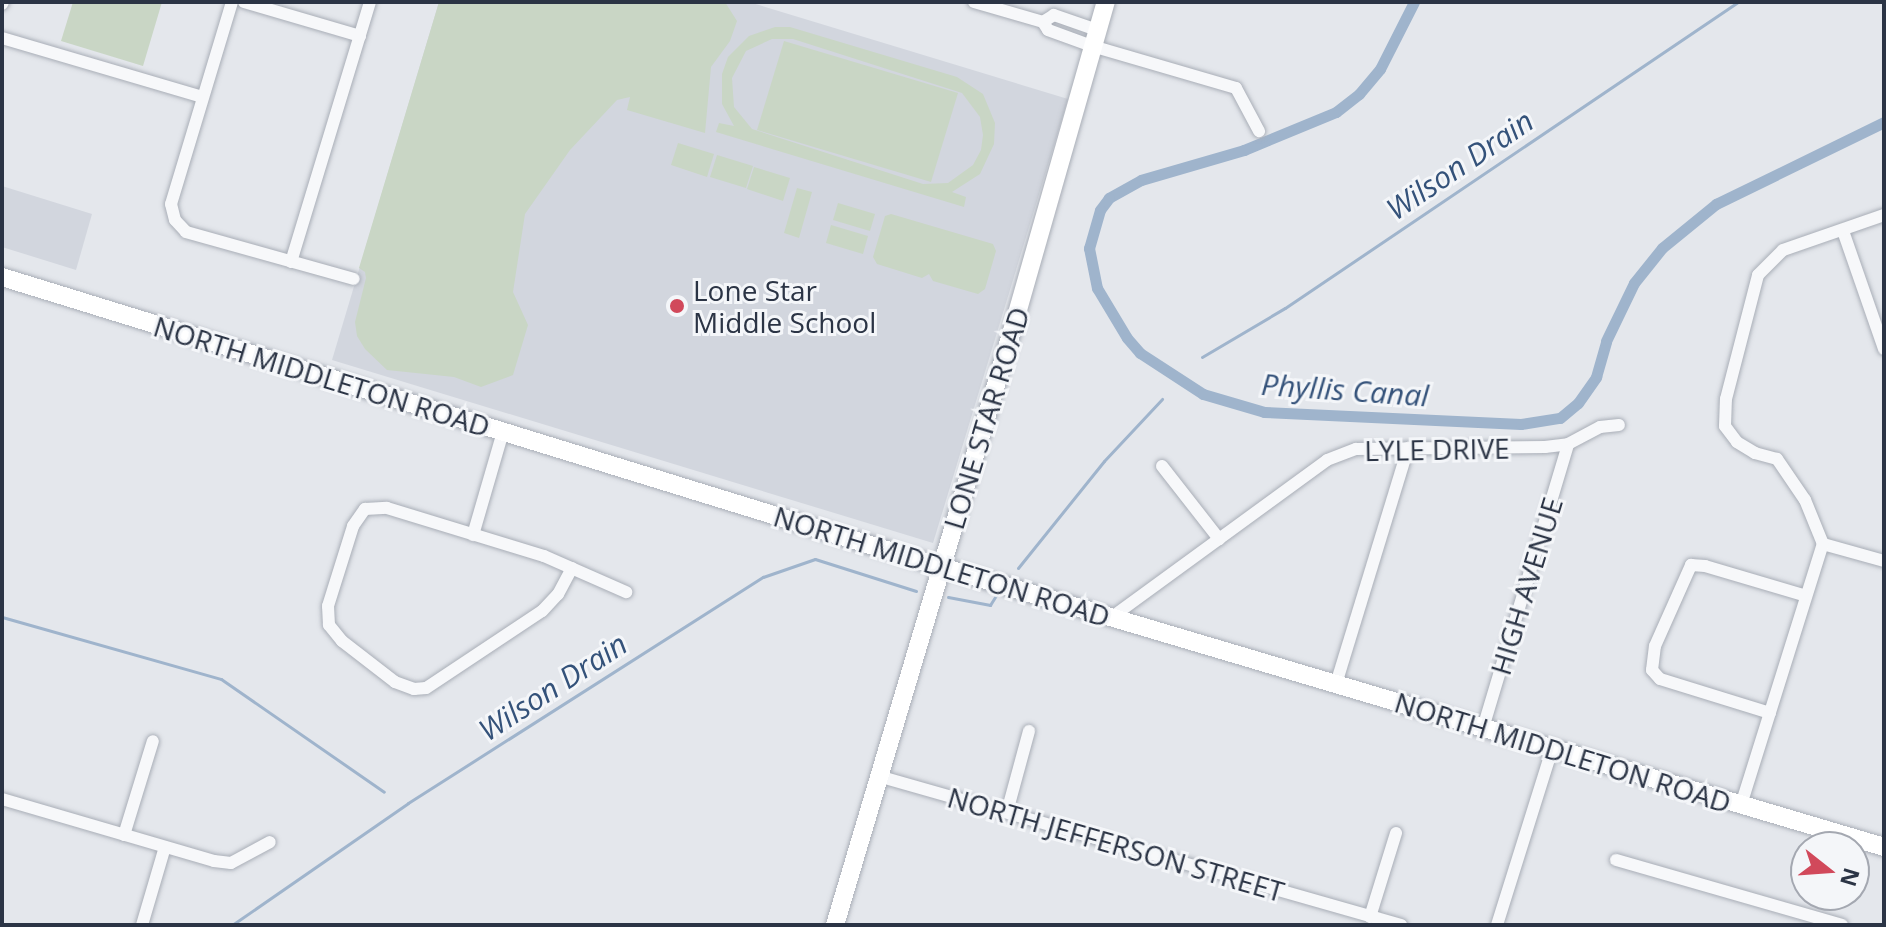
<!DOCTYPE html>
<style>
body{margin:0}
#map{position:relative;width:1886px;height:927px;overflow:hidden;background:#e4e7ec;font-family:"Open Sans",sans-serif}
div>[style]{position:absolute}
.built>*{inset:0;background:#d2d6de}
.green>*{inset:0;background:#c9d6c5}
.stream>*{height:3px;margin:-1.5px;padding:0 1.5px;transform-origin:1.5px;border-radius:1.5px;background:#9fb4cc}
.canal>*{height:11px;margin:-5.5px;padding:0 5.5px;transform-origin:5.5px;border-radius:5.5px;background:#9fb4cc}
.roads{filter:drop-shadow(0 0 2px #a9aeb7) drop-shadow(0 0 2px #a9aeb7)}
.street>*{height:12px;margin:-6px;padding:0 6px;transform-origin:6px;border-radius:6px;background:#f7f8fa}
.secondary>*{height:18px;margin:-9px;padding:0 9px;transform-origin:9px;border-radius:9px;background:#fff}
.dots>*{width:22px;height:22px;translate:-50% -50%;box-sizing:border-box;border:4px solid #f4f6f9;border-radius:50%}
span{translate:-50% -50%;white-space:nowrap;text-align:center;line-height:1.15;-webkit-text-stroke:6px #f4f6f9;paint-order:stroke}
.poi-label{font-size:28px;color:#2b3445}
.left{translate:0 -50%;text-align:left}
.street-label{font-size:28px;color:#2b3445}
.water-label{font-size:30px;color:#34527a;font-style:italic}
.frame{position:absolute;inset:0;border:4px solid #2b3445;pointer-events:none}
.north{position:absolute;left:1790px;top:831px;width:80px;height:80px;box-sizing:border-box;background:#f4f6f9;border:2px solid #a4a8b1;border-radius:50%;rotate:107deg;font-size:22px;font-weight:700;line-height:32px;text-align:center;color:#2b3445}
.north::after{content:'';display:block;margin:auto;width:28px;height:36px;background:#d1495b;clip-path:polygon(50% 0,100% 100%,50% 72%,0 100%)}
</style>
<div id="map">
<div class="built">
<i style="clip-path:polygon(439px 2px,749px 2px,1068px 99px,933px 543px,332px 360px)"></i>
<i style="clip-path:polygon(2px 186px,92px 214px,76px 270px,2px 247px)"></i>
</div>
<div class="green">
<i style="clip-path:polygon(73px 2px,162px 2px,143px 66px,61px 41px)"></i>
<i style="clip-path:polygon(439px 2px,725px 2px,737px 21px,730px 41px,711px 67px,705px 133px,627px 110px,630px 97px,617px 100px,570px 150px,525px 214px,513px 292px,528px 325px,513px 375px,481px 387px,454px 377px,387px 370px,365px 349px,357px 336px,355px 322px,366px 278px,365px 272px,359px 268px)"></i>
<i style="clip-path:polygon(evenodd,775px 27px,790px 27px,957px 77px,983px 94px,995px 123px,994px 144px,980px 174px,952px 192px,966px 197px,964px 207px,716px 132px,719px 123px,734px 126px,722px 104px,722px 74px,728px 57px,749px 36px,775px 27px,772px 39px,793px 39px,962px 93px,980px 117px,983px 135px,981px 150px,973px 165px,948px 183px,923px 184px,752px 129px,734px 107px,732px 78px,746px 51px,772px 39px)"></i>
<i style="clip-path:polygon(784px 41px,958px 93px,931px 182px,757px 130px)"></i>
<i style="clip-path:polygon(678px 143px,714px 154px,707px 177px,671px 165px)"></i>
<i style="clip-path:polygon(717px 155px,753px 166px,746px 188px,710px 177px)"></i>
<i style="clip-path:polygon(754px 167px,790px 178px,783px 201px,747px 189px)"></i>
<i style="clip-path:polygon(797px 188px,812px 192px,799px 238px,784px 233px)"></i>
<i style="clip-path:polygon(838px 203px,875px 214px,870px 231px,833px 220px)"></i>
<i style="clip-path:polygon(891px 214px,993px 244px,996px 251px,985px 289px,978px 294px,933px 281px,929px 274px,922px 278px,877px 264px,873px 257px,885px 216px)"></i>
<i style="clip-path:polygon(831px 225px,868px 236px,863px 254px,826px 243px)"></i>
</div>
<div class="stream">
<i style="left:1202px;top:357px;width:96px;rotate:-30.6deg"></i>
<i style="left:1285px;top:308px;width:547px;rotate:-34.04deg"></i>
<i style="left:1018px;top:568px;width:137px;rotate:-51.2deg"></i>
<i style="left:1104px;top:461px;width:85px;rotate:-46.9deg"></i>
<i style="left:948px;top:597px;width:43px;rotate:10.8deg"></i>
<i style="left:990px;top:605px;width:13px;rotate:-58deg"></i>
<i style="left:2px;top:617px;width:228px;rotate:15.8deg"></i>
<i style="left:221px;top:679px;width:198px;rotate:34.7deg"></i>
<i style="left:232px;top:925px;width:214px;rotate:-34.7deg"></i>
<i style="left:408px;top:803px;width:421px;rotate:-32.5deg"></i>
<i style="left:763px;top:577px;width:55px;rotate:-19.1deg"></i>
<i style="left:815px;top:559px;width:106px;rotate:17.6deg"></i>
</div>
<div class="canal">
<i style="left:1414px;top:2px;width:75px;rotate:116.9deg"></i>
<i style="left:1380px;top:69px;width:33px;rotate:130deg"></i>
<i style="left:1359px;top:94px;width:29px;rotate:142deg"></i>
<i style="left:1336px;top:112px;width:100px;rotate:157.6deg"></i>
<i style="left:1244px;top:150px;width:107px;rotate:163.8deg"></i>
<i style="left:1141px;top:180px;width:37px;rotate:151deg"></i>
<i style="left:1109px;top:198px;width:15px;rotate:127deg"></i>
<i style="left:1100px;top:210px;width:40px;rotate:106deg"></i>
<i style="left:1089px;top:248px;width:41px;rotate:78.7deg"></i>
<i style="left:1097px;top:288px;width:58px;rotate:59deg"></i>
<i style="left:1127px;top:338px;width:20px;rotate:49deg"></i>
<i style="left:1140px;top:353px;width:75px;rotate:33.1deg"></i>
<i style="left:1203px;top:394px;width:64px;rotate:16.4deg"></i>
<i style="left:1264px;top:412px;width:257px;rotate:2.7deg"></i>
<i style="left:1521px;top:424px;width:39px;rotate:-9deg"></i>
<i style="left:1560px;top:418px;width:23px;rotate:-40deg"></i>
<i style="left:1578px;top:403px;width:32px;rotate:-55deg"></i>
<i style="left:1596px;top:377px;width:37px;rotate:-74deg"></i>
<i style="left:1606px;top:341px;width:64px;rotate:-64.2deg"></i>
<i style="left:1634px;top:283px;width:45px;rotate:-51.3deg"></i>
<i style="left:1662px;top:248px;width:70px;rotate:-39.2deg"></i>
<i style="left:1716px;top:204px;width:187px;rotate:-26deg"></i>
</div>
<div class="roads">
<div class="street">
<i style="left:232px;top:2px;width:211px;rotate:106.8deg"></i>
<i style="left:171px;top:204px;width:16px;rotate:76deg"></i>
<i style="left:175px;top:220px;width:16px;rotate:47deg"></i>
<i style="left:186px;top:232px;width:174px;rotate:15.6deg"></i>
<i style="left:244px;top:2px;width:121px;rotate:16.3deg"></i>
<i style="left:974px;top:2px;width:72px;rotate:16.2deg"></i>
<i style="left:2px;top:4px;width:2px;rotate:-63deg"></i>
<i style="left:1097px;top:30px;width:46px;rotate:-160.8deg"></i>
<i style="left:1054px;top:15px;width:13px;rotate:148deg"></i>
<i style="left:1043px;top:22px;width:9px;rotate:58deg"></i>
<i style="left:1048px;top:30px;width:47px;rotate:20deg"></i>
<i style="left:1092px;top:46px;width:150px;rotate:16.3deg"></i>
<i style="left:1236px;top:88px;width:49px;rotate:61.9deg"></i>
<i style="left:2px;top:38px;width:209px;rotate:16.4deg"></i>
<i style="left:1843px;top:231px;width:125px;rotate:70.8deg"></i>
<i style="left:291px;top:262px;width:272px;rotate:-73.1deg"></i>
<i style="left:1162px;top:466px;width:93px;rotate:52deg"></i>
<i style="left:473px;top:535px;width:107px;rotate:-73.8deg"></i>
<i style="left:1823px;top:544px;width:63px;rotate:15.6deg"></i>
<i style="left:572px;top:568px;width:30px;rotate:118deg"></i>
<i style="left:558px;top:594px;width:23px;rotate:133deg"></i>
<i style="left:542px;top:611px;width:139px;rotate:146.4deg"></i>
<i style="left:426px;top:688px;width:12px;rotate:175deg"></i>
<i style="left:414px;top:689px;width:20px;rotate:-160deg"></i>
<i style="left:395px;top:682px;width:67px;rotate:-142.3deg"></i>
<i style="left:342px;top:641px;width:21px;rotate:-129deg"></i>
<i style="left:329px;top:625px;width:19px;rotate:-93deg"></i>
<i style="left:328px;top:606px;width:84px;rotate:-72.6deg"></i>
<i style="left:353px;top:526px;width:21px;rotate:-55deg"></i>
<i style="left:365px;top:509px;width:22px;rotate:-3deg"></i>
<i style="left:387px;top:508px;width:164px;rotate:17deg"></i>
<i style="left:544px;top:556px;width:90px;rotate:23.7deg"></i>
<i style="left:1112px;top:617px;width:266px;rotate:-36.1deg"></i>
<i style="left:1327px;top:460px;width:31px;rotate:-21deg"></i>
<i style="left:1356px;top:449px;width:189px;rotate:-0.6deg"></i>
<i style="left:1545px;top:447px;width:23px;rotate:-7deg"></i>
<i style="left:1568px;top:444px;width:36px;rotate:-28deg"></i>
<i style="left:1600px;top:427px;width:19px;rotate:-6deg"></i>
<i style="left:1336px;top:684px;width:247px;rotate:-73deg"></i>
<i style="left:1770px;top:713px;width:115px;rotate:-162.8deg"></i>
<i style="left:1660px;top:679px;width:12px;rotate:-132deg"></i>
<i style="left:1652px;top:670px;width:24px;rotate:-83deg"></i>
<i style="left:1655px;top:646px;width:89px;rotate:-66deg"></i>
<i style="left:1691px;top:565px;width:14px;rotate:4deg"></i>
<i style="left:1705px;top:566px;width:105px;rotate:16.5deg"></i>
<i style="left:1483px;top:728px;width:296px;rotate:-73.3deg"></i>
<i style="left:878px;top:776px;width:544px;rotate:15.9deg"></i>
<i style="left:2px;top:799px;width:221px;rotate:16.3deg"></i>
<i style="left:214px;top:861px;width:17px;rotate:7deg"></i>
<i style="left:231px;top:863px;width:44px;rotate:-28.3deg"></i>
<i style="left:1741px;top:805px;width:274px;rotate:-72.6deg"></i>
<i style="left:1823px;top:544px;width:48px;rotate:-112.2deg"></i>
<i style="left:1805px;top:500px;width:50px;rotate:-124.3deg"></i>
<i style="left:1777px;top:459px;width:23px;rotate:-165deg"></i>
<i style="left:1755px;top:453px;width:21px;rotate:-149deg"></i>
<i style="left:1737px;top:442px;width:20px;rotate:-127deg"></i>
<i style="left:1725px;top:426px;width:27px;rotate:-88deg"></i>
<i style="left:1726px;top:399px;width:128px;rotate:-75.5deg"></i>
<i style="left:1758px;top:275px;width:35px;rotate:-45deg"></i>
<i style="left:1783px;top:250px;width:107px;rotate:-19.1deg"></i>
<i style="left:1007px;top:812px;width:84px;rotate:-74.8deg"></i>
<i style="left:124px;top:835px;width:98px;rotate:-72.9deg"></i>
<i style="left:1616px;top:860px;width:235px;rotate:16deg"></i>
<i style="left:1370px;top:917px;width:88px;rotate:-72.8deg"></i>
<i style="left:142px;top:925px;width:81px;rotate:-73.6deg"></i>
<i style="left:1497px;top:925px;width:184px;rotate:-72.6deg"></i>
</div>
<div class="secondary">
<i style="left:2px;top:277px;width:984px;rotate:17.15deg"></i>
<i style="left:942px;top:567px;width:983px;rotate:16.55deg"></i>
<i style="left:835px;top:925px;width:620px;rotate:-73.41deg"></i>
<i style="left:1012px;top:331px;width:342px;rotate:-74.1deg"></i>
</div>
</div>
<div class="dots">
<i style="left:677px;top:306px;background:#d1495b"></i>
</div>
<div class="poi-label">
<span class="left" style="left:693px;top:306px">Lone Star<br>Middle School</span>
</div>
<div class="street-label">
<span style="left:322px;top:376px;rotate:17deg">NORTH MIDDLETON ROAD</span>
<span style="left:986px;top:418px;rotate:-73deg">LONE STAR ROAD</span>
<span style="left:1437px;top:449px;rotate:-1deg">LYLE DRIVE</span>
<span style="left:942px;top:566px;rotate:17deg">NORTH MIDDLETON ROAD</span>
<span style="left:1526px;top:586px;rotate:-73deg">HIGH AVENUE</span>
<span style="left:1563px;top:752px;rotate:17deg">NORTH MIDDLETON ROAD</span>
<span style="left:1116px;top:844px;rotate:16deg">NORTH JEFFERSON STREET</span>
</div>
<div class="water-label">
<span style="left:1460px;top:165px;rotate:-34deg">Wilson Drain</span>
<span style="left:1345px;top:390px;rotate:4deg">Phyllis Canal</span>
<span style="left:553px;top:687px;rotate:-33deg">Wilson Drain</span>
</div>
<div class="frame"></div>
<div class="north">N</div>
</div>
